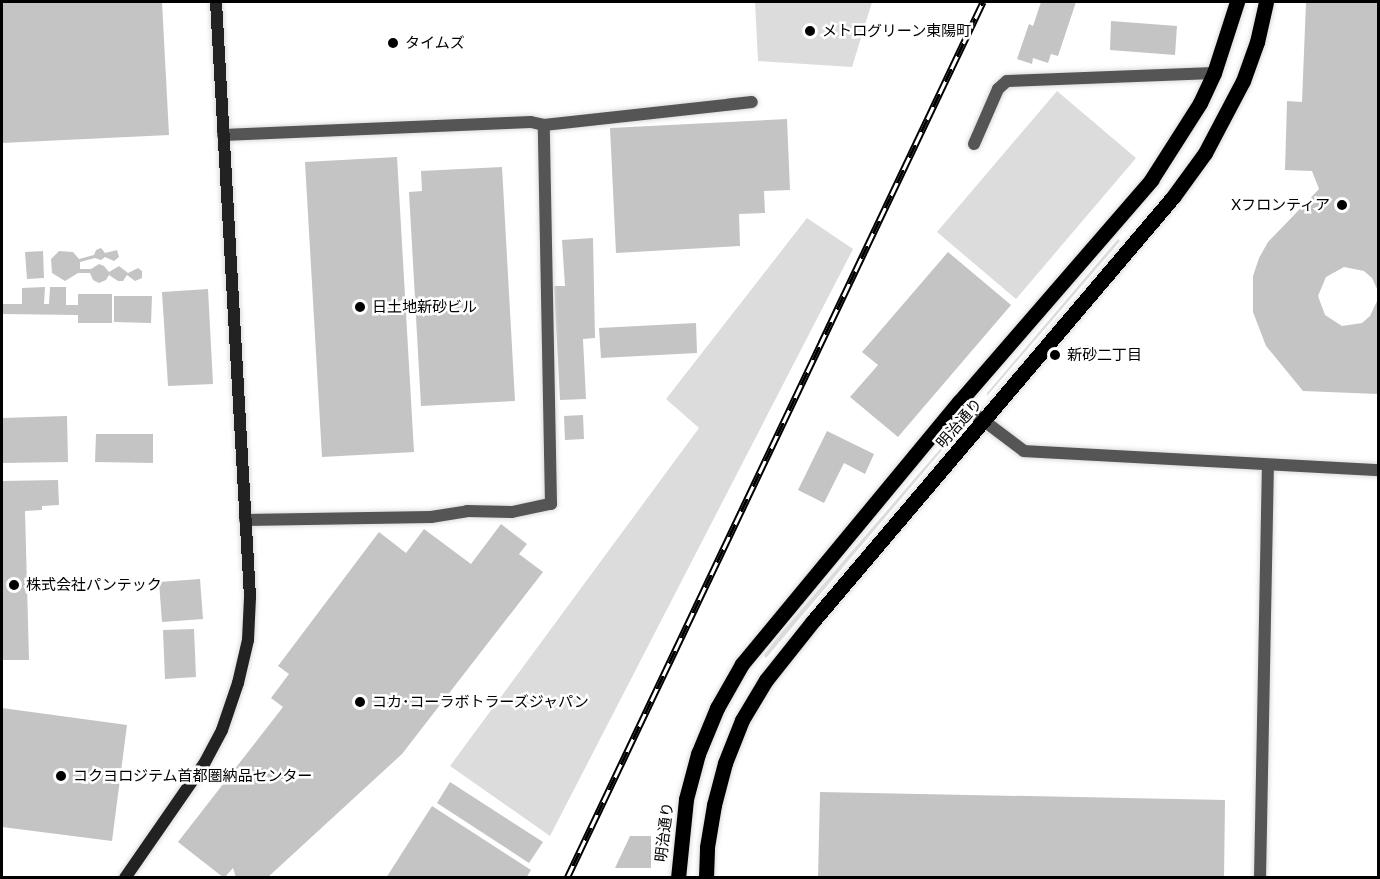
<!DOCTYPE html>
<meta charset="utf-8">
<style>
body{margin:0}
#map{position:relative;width:1380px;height:879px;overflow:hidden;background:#fff;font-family:Lato,"Noto Sans JP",sans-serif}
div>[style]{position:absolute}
.green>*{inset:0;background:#dcdcdc}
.building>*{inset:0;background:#c4c4c4}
.roads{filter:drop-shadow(0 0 2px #dbdbdb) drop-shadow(0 0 2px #dbdbdb)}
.lane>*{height:12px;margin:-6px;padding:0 6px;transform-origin:6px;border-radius:6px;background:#555}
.street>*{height:12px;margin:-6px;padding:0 6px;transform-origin:6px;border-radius:6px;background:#555}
.secondary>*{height:12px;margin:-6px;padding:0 6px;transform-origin:6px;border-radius:6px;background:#222}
.primary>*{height:15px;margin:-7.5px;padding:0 7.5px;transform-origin:7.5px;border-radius:7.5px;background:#000}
.rail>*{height:7px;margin-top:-3.5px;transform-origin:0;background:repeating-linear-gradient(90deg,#fff 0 14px,#000 0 28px);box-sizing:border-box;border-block:2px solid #000}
.dots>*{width:16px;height:16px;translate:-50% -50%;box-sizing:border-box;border:3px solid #fff;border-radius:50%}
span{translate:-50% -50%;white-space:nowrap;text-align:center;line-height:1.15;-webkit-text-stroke:5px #fff;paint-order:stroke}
.poi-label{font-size:15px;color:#000}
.left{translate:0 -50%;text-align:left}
.right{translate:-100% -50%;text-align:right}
.street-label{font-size:15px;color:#000}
.frame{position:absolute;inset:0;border:3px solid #000;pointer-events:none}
</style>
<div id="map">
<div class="green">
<i style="clip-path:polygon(755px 2px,872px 2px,852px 67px,758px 61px)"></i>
<i style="clip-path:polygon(1057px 91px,1136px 158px,1016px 299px,937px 232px)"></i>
<i style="clip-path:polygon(807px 218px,853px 249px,550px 836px,450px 766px,699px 428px,666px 399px)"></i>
<i style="clip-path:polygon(1118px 239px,1120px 241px,987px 396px,987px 393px)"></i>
<i style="clip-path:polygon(954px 433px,954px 436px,766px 658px,764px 655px,782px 632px)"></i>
</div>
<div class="building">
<i style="clip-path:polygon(2px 2px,162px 2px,169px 135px,2px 143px)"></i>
<i style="clip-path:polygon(1041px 2px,1076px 2px,1058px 56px,1051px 54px,1048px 63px,1033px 58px,1032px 64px,1017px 59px,1029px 24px,1033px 26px)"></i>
<i style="clip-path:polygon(1306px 2px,1378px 2px,1378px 291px,1372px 278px,1364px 271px,1344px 267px,1326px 277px,1318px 296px,1325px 315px,1342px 326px,1362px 323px,1370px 316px,1378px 299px,1378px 394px,1303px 391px,1266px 346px,1253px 312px,1253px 276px,1259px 258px,1268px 242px,1319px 189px,1312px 171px,1285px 170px,1287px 101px,1302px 102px)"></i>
<i style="clip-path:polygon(1111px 21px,1177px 26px,1175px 55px,1110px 50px)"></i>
<i style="clip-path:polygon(787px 119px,790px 190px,764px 191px,765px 213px,739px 214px,740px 246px,616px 253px,610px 128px)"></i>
<i style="clip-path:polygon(397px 157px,414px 452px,322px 457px,305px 162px)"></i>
<i style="clip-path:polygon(502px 167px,515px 401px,421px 406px,409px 192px,422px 191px,421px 171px)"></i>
<i style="clip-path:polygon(593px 238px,595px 338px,583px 339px,586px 399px,560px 400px,554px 286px,565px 286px,562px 240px)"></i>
<i style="clip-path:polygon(101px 248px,105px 253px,117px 250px,119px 257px,114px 261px,105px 257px,101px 260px,95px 258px,80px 262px,80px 269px,91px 269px,99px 264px,104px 266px,109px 272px,119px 266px,128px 273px,138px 268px,142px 271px,142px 278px,135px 281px,127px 275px,123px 281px,118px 281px,109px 275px,106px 280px,99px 283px,93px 280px,90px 273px,78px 273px,65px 281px,52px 273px,51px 259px,59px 251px,73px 252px,79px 259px,94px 255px,96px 250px)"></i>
<i style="clip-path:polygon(43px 251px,44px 278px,27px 279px,25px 252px)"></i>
<i style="clip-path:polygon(948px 252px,1011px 305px,898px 437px,850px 397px,878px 365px,862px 352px)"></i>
<i style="clip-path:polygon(45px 287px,44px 304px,49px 304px,50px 287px,66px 287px,66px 305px,78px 305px,78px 294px,112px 294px,112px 323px,78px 323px,78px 315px,2px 314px,2px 304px,22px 304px,22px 288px)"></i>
<i style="clip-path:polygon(208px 289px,213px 384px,168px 386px,162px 292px)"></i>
<i style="clip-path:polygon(114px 296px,152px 296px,151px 323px,114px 322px)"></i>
<i style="clip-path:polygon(696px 323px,697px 353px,601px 358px,599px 328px)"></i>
<i style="clip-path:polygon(583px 415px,584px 439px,565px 440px,564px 416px)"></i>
<i style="clip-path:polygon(67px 416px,68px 462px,2px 463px,2px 418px)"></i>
<i style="clip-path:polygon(827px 431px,874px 454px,865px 474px,844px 463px,824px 503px,798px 490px)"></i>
<i style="clip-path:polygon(96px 434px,153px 434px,153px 463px,95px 462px)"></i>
<i style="clip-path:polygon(58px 480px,59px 505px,42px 506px,42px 510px,25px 511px,29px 660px,2px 660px,2px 481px)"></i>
<i style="clip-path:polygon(501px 524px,527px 544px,519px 554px,543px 572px,402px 754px,267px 878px,236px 878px,233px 868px,224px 878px,178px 842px,283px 707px,271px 698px,289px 674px,278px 666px,379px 532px,406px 553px,424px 529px,471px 564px)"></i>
<i style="clip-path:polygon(200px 579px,203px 619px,162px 622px,159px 582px)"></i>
<i style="clip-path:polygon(194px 629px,196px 677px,165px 679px,163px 630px)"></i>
<i style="clip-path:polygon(2px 708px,127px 725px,112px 841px,2px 827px)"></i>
<i style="clip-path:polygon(450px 782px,543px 842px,529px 863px,437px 803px)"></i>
<i style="clip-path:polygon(820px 792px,1225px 800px,1224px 878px,818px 878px)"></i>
<i style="clip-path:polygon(432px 806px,531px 870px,526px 878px,386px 878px)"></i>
<i style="clip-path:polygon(630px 836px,651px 836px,651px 868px,615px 868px)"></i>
</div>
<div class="roads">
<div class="lane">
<i style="left:959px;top:402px;width:81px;rotate:37deg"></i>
<i style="left:1024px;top:451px;width:355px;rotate:3.1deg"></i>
<i style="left:1260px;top:878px;width:413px;rotate:-88.9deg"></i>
</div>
<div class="street">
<i style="left:223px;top:135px;width:308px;rotate:-2.4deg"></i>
<i style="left:531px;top:122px;width:13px;rotate:13deg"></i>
<i style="left:544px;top:125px;width:209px;rotate:-6.3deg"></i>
<i style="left:974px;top:144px;width:60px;rotate:-66.4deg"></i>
<i style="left:998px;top:89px;width:12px;rotate:-42deg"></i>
<i style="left:1007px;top:81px;width:207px;rotate:-2.2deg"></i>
<i style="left:245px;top:520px;width:186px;rotate:-0.9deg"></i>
<i style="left:431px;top:517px;width:36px;rotate:-9deg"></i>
<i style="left:467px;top:511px;width:45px;rotate:1.3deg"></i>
<i style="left:512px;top:512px;width:40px;rotate:-12deg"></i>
<i style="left:551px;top:504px;width:379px;rotate:-91.1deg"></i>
</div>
<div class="secondary">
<i style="left:125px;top:878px;width:139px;rotate:-55.3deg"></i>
<i style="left:204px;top:764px;width:38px;rotate:-62deg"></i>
<i style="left:222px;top:730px;width:50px;rotate:-71.2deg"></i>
<i style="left:238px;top:683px;width:44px;rotate:-76.9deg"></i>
<i style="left:248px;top:640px;width:43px;rotate:-87.3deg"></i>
<i style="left:250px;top:597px;width:596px;rotate:-93.27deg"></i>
</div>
<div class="primary">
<i style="left:678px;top:878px;width:79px;rotate:-84.2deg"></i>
<i style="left:686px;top:799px;width:47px;rotate:-75.1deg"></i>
<i style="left:698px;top:754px;width:50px;rotate:-67.6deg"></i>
<i style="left:717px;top:708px;width:51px;rotate:-60.4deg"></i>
<i style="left:742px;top:664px;width:340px;rotate:-50.4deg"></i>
<i style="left:959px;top:402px;width:294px;rotate:-49.1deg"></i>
<i style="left:1151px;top:180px;width:91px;rotate:-57.5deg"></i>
<i style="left:1200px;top:103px;width:33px;rotate:-65deg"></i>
<i style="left:1214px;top:73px;width:75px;rotate:-72.1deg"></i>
<i style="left:706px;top:878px;width:31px;rotate:-88deg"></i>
<i style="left:707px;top:847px;width:43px;rotate:-80.5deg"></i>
<i style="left:714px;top:805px;width:43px;rotate:-75.3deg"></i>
<i style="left:725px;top:763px;width:46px;rotate:-68.4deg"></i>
<i style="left:742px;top:720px;width:47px;rotate:-59deg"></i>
<i style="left:766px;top:680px;width:75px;rotate:-51.5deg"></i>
<i style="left:813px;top:621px;width:556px;rotate:-49.67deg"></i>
<i style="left:1173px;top:197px;width:54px;rotate:-54deg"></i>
<i style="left:1205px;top:153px;width:81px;rotate:-62.2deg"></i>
<i style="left:1243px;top:81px;width:41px;rotate:-70.3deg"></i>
<i style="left:1257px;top:42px;width:41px;rotate:-77.3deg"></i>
</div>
</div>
<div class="rail">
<i style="left:567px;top:878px;width:970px;rotate:-64.6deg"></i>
</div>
<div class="dots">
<i style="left:810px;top:31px;background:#000"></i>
<i style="left:393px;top:43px;background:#000"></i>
<i style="left:1342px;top:205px;background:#000"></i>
<i style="left:360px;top:307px;background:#000"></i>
<i style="left:1055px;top:355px;background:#000"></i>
<i style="left:14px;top:585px;background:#000"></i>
<i style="left:360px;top:702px;background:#000"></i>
<i style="left:61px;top:776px;background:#000"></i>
</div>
<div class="poi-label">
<span class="left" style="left:822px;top:31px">メトログリーン東陽町</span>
<span class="left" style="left:405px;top:43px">タイムズ</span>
<span class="right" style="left:1330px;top:205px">Xフロンティア</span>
<span class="left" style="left:372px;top:307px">日土地新砂ビル</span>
<span class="left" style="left:1067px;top:355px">新砂二丁目</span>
<span class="left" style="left:26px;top:585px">株式会社パンテック</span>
<span class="left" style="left:372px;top:702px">コカ･コーラボトラーズジャパン</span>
<span class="left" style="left:73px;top:776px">コクヨロジテム首都圏納品センター</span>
</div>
<div class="street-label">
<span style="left:959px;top:423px;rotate:-49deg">明治通り</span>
<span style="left:664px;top:832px;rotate:-83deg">明治通り</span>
</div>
<div class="frame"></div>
</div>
